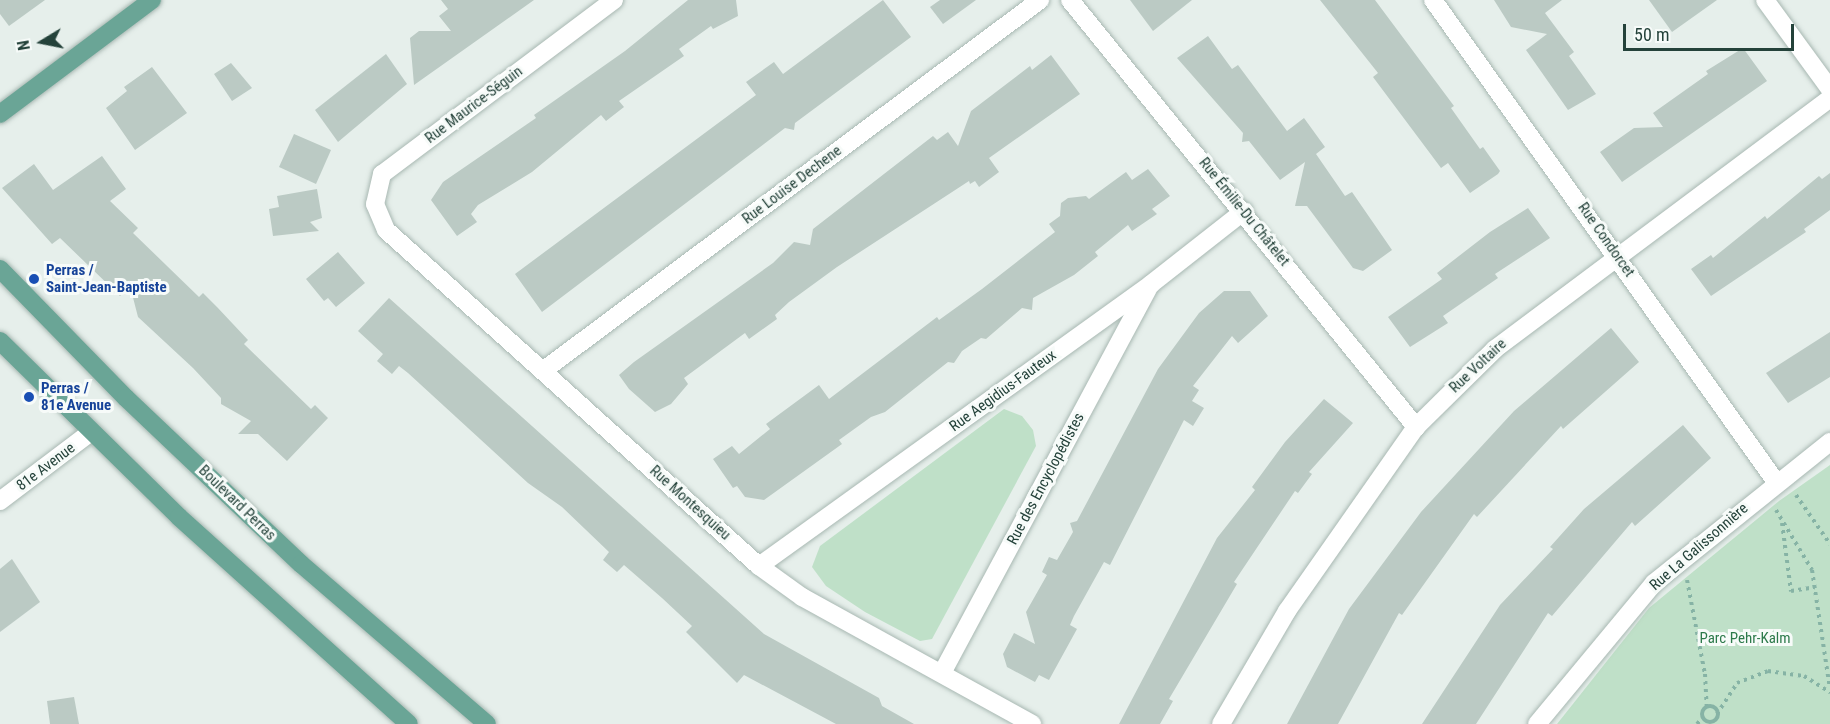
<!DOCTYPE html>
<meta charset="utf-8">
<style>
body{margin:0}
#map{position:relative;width:1830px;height:724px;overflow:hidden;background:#e6efeb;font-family:"Roboto Condensed",sans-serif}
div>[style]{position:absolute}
.green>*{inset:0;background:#bfe0c8}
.building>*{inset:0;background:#bbcac4}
.path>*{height:4px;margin-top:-2px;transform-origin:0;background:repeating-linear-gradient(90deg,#86b3a5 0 3px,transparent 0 7.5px)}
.path>.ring{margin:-2px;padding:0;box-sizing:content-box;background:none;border:4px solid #86b3a5;border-radius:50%}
.roads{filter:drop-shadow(0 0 2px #a8b8b2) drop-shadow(0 0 2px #a8b8b2)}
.minor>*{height:18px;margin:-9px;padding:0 9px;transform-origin:9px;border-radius:9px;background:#fff}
.major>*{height:18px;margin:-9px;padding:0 9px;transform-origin:9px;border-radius:9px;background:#6aa596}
.dots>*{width:16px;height:16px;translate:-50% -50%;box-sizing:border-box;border:3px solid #f7fbf9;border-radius:50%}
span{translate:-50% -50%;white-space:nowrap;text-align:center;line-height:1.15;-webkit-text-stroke:6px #f7fbf9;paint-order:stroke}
.street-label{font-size:15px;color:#24423a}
.transit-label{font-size:15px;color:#164399;font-weight:700}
.left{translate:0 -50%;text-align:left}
.park-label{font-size:15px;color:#2d7a4b}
.north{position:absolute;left:12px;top:12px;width:60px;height:60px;-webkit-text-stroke:4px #f7fbf9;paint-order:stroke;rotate:260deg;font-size:16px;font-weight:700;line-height:24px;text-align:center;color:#24423a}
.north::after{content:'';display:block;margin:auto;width:21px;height:27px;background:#24423a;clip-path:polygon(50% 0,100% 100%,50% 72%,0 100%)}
.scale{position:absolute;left:1623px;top:24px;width:171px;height:27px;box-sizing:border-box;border:3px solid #24423a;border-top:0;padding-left:8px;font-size:18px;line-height:21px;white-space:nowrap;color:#24423a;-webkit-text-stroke:4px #f7fbf9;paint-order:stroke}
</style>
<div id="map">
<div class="green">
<i style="clip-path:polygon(1004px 409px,1022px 416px,1033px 430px,1036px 446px,932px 639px,920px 641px,865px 612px,826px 586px,812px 567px,820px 546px)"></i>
<i style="clip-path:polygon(1830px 465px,1830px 724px,1557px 724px,1649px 608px,1779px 501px)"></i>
</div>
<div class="building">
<i style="clip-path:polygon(0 0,45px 0,9px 26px,0 14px)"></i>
<i style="clip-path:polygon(441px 0,534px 0,414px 85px,410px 38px,419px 31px,451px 31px,439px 16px,448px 9px)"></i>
<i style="clip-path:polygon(688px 0,736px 0,738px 16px,713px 29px,711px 26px,679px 49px,684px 56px,619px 101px,624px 107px,606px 121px,601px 115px,532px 172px,478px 205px,471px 214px,477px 222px,457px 236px,431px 200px,443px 182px,536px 118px,534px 115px,625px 51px)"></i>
<i style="clip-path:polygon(883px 0,911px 37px,795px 123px,794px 130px,785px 128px,542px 312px,515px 274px,756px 95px,746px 82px,774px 62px,783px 74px)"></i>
<i style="clip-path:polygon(940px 0,976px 0,943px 24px,930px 7px)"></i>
<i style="clip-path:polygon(1130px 0,1192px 0,1153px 31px)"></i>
<i style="clip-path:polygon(1320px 0,1375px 0,1454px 106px,1451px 108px,1480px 149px,1483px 147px,1500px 171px,1498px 174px,1470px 193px,1448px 163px,1441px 168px,1373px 77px,1378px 73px)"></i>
<i style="clip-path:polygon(1494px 0,1562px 0,1545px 13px,1574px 52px,1569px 56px,1596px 94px,1568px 110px,1526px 50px,1547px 34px,1511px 27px)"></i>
<i style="clip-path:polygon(1649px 0,1717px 0,1672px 32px)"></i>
<i style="clip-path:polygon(1208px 36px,1232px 69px,1238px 65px,1287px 131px,1304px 118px,1325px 147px,1316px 154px,1345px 196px,1352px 192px,1392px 250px,1363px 271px,1353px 268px,1307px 206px,1295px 206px,1305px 162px,1280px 180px,1249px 141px,1242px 142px,1243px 133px,1177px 58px)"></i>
<i style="clip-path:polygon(1743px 48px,1767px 81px,1622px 182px,1600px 152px,1634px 128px,1663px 127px,1653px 113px,1708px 74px,1706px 71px)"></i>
<i style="clip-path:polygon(386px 54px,407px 84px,338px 142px,315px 110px)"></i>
<i style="clip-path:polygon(1051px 55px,1080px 94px,989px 158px,999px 172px,979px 187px,975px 181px,970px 184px,969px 181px,837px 267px,789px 302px,775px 315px,777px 319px,749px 339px,745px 333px,684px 378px,688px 384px,671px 404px,655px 412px,629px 389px,619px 375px,634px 362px,773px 263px,794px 242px,810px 245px,813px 229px,933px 136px,937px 140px,948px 132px,958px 146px,971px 111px,1030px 66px,1032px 70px)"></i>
<i style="clip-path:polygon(231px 63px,252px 88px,232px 101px,214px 74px)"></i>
<i style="clip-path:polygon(152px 67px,187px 113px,135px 150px,106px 108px,127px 91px,124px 87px)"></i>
<i style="clip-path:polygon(294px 134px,331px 150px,316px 184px,279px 167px)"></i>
<i style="clip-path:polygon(102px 156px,126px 189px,110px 201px,138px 228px,133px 233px,199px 297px,203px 293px,217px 307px,248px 340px,244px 344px,311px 409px,315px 405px,328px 418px,287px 461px,258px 434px,238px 434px,251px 421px,221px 404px,221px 398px,193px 368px,138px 317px,130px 286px,120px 296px,60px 238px,52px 244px,2px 188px,34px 164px,53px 190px)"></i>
<i style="clip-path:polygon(1148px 169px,1170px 196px,1152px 209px,1157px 214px,1132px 231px,1128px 225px,1095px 252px,1098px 256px,1074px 275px,1033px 298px,1032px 310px,1022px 308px,986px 339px,981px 338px,962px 351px,954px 363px,948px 362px,885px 412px,871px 417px,839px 440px,842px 444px,764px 500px,745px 497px,737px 486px,733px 488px,713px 459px,732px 446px,739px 454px,770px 429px,766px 424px,819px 385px,829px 399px,937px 317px,939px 320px,982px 289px,1055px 232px,1049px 224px,1060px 216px,1061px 203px,1068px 198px,1086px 196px,1089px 199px,1126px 172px,1132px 180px)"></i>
<i style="clip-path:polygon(1830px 173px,1830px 210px,1804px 229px,1806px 232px,1711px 296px,1691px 269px,1711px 255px,1713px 258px,1765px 216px,1767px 219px,1819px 176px,1822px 179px)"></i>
<i style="clip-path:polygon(317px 189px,322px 218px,310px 222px,319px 231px,273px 236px,269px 209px,279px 207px,277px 196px)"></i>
<i style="clip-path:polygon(1528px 208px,1550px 238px,1495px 274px,1498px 278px,1443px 316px,1448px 323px,1410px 347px,1388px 317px,1442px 279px,1437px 273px,1490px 232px)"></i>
<i style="clip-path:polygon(338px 252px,365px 283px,336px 307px,328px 298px,324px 301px,306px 279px)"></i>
<i style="clip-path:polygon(1224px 291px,1250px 291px,1268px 316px,1238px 343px,1232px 336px,1193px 386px,1199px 390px,1192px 401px,1204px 408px,1193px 426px,1184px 420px,1110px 565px,1104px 562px,1074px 616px,1070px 625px,1077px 629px,1049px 680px,1039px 675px,1035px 682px,1007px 667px,1003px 654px,1014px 633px,1035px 644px,1026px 612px,1047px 575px,1042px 572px,1049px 557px,1057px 560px,1073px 532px,1070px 523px,1077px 521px,1158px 369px,1199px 313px)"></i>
<i style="clip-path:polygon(389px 298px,764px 634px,879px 698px,882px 706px,914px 724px,836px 724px,744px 675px,737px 683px,686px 632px,692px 626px,662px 598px,624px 565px,617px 572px,603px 560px,609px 552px,562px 507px,528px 483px,408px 373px,399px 366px,392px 374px,377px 361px,383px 354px,358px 331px)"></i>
<i style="clip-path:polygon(1611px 328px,1639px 362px,1563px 429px,1561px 426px,1477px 517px,1474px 514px,1402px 615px,1399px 613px,1338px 724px,1287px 724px,1349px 609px,1421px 512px,1514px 411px)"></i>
<i style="clip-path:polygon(1830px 332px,1830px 377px,1788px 403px,1766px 373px)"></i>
<i style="clip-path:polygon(1324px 399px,1353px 423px,1309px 472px,1312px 474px,1298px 493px,1295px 491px,1234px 582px,1237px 584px,1169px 699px,1173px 701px,1160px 724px,1119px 724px,1217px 538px,1255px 490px,1252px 487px,1285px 442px)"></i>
<i style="clip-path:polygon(1683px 425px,1711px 458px,1635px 526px,1632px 522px,1552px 616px,1548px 613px,1476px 724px,1422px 724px,1500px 605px,1553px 549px,1550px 547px,1584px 509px)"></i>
<i style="clip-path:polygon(12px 559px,40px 602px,0 632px,0 569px)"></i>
<i style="clip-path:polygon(74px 697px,79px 724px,50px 724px,47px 701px)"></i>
</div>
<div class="path">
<i style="left:1796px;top:495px;width:60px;rotate:55.2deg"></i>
<i style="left:1776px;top:510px;width:70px;rotate:59deg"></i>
<i style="left:1812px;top:570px;width:120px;rotate:81.4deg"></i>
<i style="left:1782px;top:523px;width:69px;rotate:82.5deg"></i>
<i style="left:1791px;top:591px;width:24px;rotate:-9deg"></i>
<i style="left:1687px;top:580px;width:96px;rotate:79.2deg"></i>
<i style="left:1705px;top:674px;width:33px;rotate:87deg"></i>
<i class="ring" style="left:1702px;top:706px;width:12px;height:12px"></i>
<i style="left:1717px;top:714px;width:37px;rotate:-57deg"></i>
<i style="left:1737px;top:683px;width:33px;rotate:-21deg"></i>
<i style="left:1768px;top:671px;width:36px;rotate:8deg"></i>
<i style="left:1804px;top:676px;width:31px;rotate:32deg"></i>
<i style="left:1697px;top:724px;width:9px;rotate:-49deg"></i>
</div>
<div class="roads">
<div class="minor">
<i style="left:614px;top:0;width:290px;rotate:143.1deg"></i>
<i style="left:382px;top:174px;width:31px;rotate:103deg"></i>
<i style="left:375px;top:204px;width:28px;rotate:67deg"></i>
<i style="left:386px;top:230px;width:502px;rotate:42.01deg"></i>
<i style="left:759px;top:566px;width:53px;rotate:35.8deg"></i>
<i style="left:802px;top:597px;width:263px;rotate:28.9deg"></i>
<i style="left:1070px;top:0;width:550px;rotate:50.98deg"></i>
<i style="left:1433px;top:0;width:592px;rotate:54.56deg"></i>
<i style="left:1765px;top:0;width:110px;rotate:53.9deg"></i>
<i style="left:544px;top:370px;width:619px;rotate:-36.72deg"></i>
<i style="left:0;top:501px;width:114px;rotate:-37.2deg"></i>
<i style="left:759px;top:566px;width:483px;rotate:-35.7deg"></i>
<i style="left:1151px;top:284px;width:118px;rotate:-38.1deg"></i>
<i style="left:942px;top:673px;width:436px;rotate:-61.8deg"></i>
<i style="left:1221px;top:724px;width:131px;rotate:-59.7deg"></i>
<i style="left:1287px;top:611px;width:225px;rotate:-55deg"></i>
<i style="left:1416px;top:427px;width:111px;rotate:-44.6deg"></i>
<i style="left:1495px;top:349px;width:419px;rotate:-36.8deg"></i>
<i style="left:1537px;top:724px;width:183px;rotate:-50.3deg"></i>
<i style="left:1654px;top:583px;width:226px;rotate:-38.7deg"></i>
</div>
<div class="major">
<i style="left:0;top:114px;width:190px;rotate:-36.9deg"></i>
<i style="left:0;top:269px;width:180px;rotate:45.7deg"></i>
<i style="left:126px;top:398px;width:241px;rotate:43.5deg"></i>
<i style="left:301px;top:564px;width:245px;rotate:40.7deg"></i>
<i style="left:0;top:341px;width:251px;rotate:44.5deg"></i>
<i style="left:179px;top:517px;width:309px;rotate:42deg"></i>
</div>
</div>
<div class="dots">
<i style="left:34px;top:279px;background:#1a4fb4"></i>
<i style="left:29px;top:397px;background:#1a4fb4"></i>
</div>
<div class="street-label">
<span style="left:474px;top:105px;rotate:-37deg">Rue Maurice-Séguin</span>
<span style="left:792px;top:185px;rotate:-37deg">Rue Louise Dechene</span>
<span style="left:1244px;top:212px;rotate:51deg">Rue Émilie-Du Châtelet</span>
<span style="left:1606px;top:240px;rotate:55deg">Rue Condorcet</span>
<span style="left:1478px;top:366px;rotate:-43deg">Rue Voltaire</span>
<span style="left:1003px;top:391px;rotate:-36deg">Rue Aegidius-Fauteux</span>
<span style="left:46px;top:467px;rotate:-37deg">81e Avenue</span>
<span style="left:1046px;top:479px;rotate:-62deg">Rue des Encyclopédistes</span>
<span style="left:237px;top:503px;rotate:44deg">Boulevard Perras</span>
<span style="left:690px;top:503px;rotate:42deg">Rue Montesquieu</span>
<span style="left:1699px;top:547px;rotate:-41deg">Rue La Galissonnière</span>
</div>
<div class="transit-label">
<span class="left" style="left:46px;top:279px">Perras /<br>Saint-Jean-Baptiste</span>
<span class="left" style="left:41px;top:397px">Perras /<br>81e Avenue</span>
</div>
<div class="park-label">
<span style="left:1745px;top:639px">Parc Pehr-Kalm</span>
</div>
<div class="north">N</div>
<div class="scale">50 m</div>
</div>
